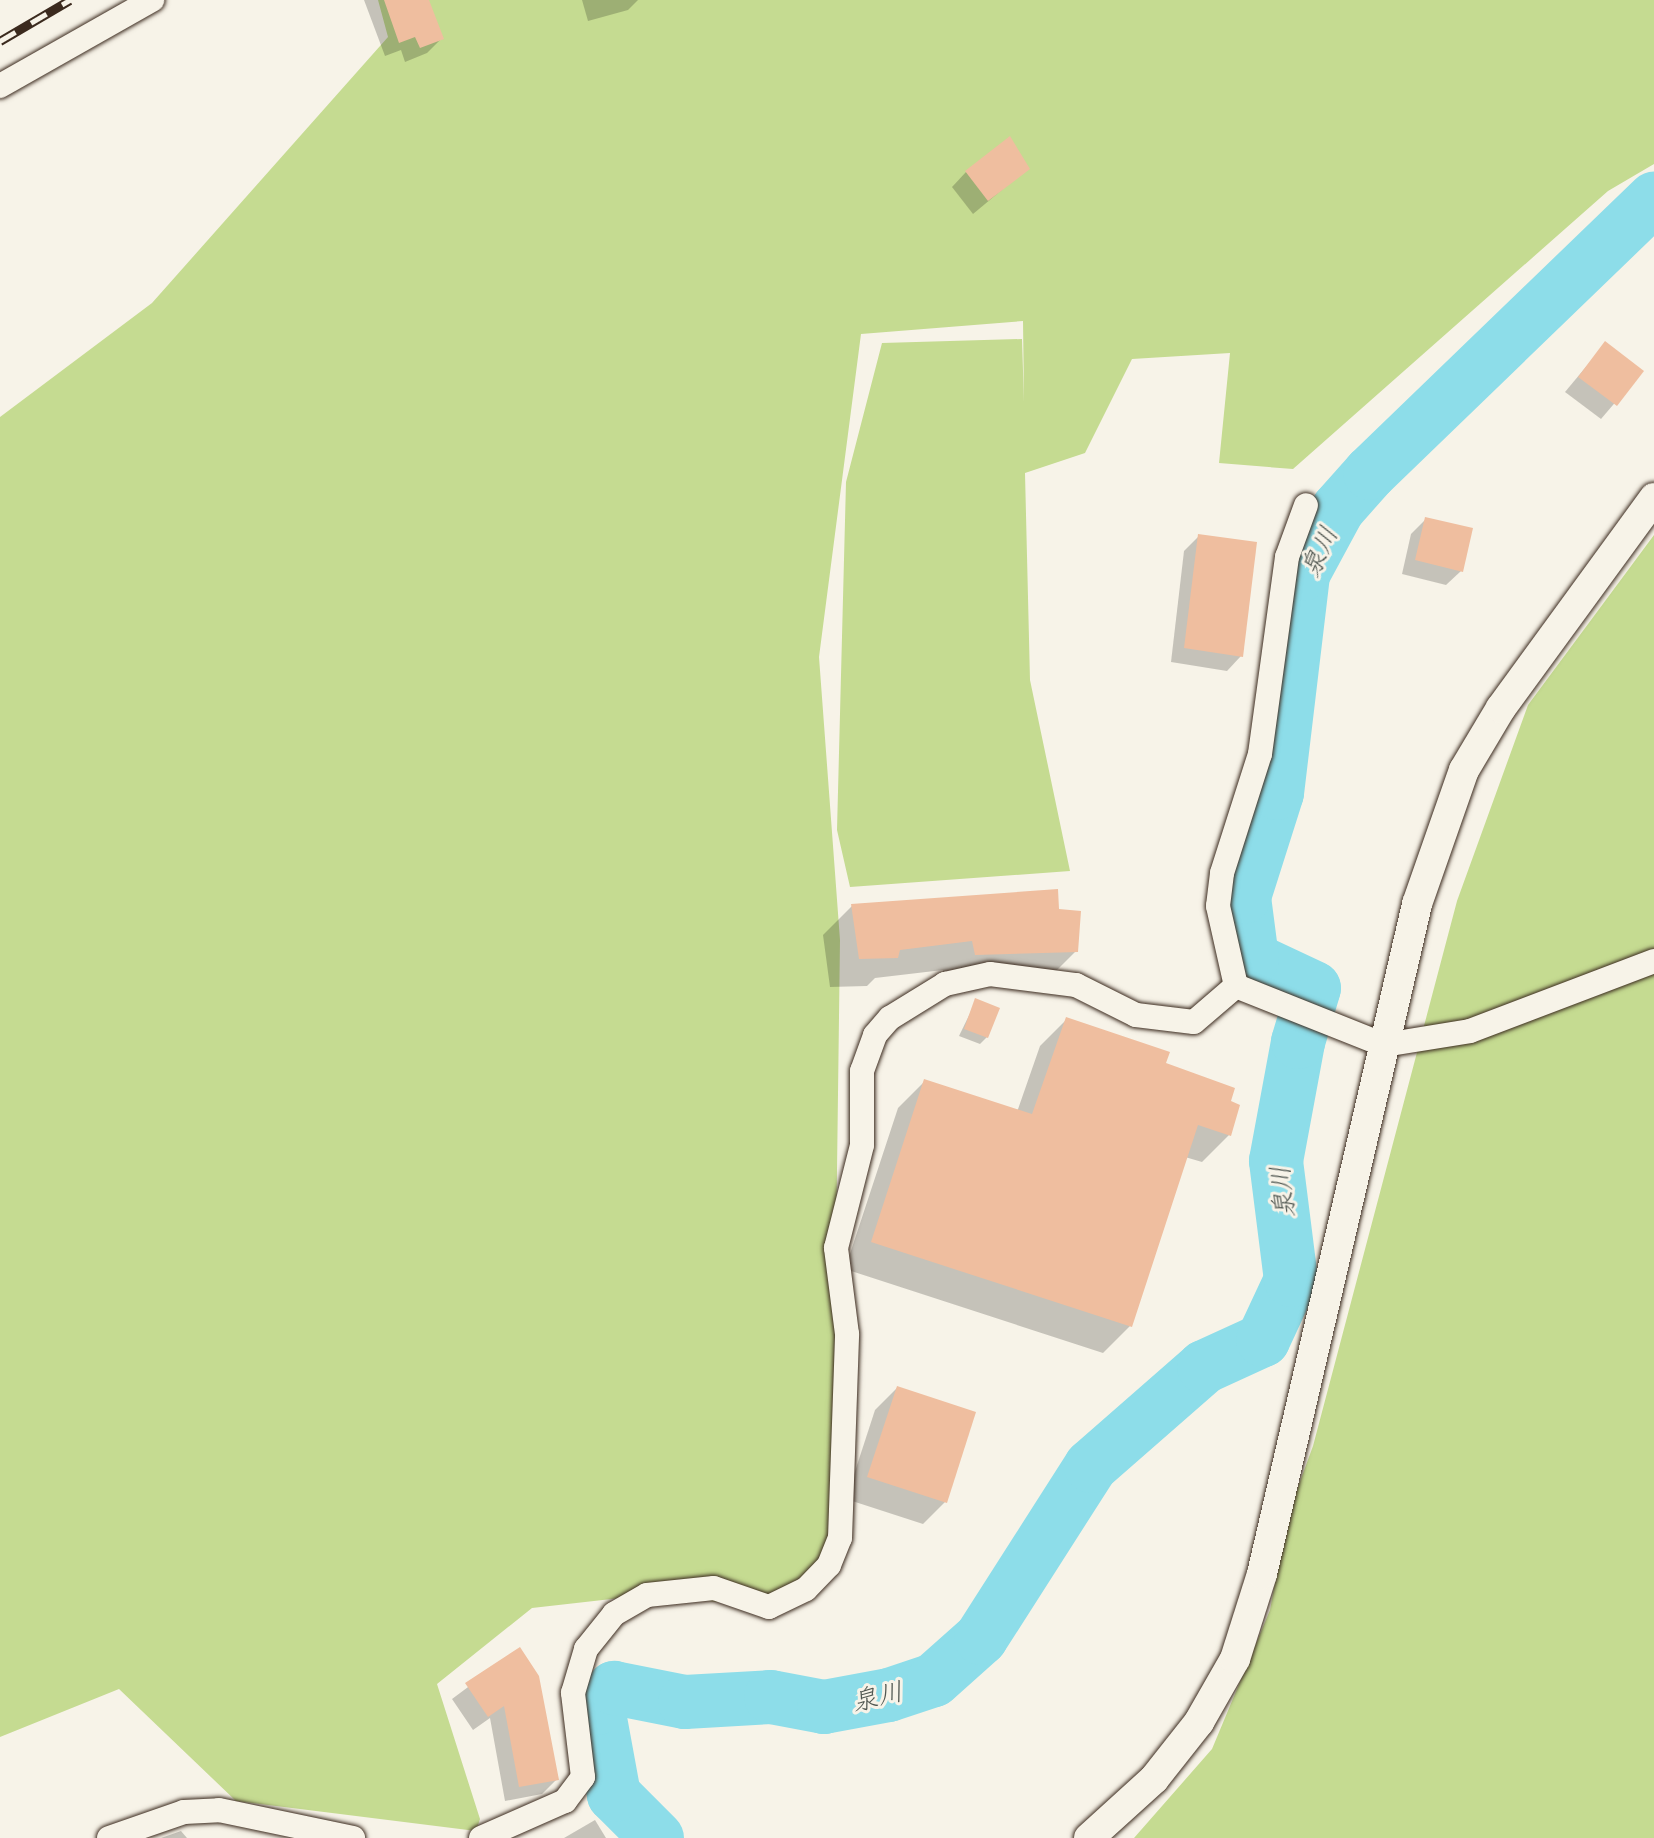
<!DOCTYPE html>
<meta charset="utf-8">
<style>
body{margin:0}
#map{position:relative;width:1654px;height:1838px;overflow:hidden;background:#f7f3e8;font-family:"Playpen Sans","Klee One",sans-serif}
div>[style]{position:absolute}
.green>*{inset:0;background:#c5db91}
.shadow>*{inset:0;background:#0003}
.river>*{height:54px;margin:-27px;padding:0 27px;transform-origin:27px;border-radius:27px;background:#8ddde9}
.building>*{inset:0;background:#efbe9f}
.roads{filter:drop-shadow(0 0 2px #3b2a1e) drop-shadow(0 0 2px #3b2a1e)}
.minor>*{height:24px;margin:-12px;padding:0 12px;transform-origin:12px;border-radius:12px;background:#f7f3e8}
.tertiary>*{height:30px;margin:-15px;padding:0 15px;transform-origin:15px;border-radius:15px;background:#f7f3e8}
.rail>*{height:9px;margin-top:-4.5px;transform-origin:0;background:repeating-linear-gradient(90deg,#f7f3e8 0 18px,#3b2a1e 0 36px);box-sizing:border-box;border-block:2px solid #3b2a1e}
span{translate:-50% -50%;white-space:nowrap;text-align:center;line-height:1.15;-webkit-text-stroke:6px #f7f3e8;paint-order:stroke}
.water-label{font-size:26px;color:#505751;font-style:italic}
</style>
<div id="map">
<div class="green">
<i style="clip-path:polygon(378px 0,1654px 0,1654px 164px,1608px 191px,1293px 469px,1219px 463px,1230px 353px,1132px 359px,1085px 453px,1025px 473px,1030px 680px,1070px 871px,850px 887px,837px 830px,846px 482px,882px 343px,1022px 339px,1024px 402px,1023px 321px,861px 334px,819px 657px,840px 940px,832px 1556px,769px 1607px,647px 1595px,532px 1608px,437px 1684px,480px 1819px,476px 1831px,236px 1801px,119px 1689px,0 1737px,0 417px,152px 303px,388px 37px)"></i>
<i style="clip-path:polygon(1654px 535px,1654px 1838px,1134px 1838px,1212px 1749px,1270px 1610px,1287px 1517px,1313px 1446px,1457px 901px,1528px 705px)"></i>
</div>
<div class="shadow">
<i style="clip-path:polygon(364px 0,427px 0,441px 39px,427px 53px,405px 62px,401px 50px,385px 56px)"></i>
<i style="clip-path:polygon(582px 0,638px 0,628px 10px,588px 21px)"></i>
<i style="clip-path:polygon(1027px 169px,973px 214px,952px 187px,966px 172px)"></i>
<i style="clip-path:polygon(1605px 344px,1642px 371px,1601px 419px,1565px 392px)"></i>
<i style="clip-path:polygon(1426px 519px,1461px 571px,1446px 585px,1402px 574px,1411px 534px)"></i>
<i style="clip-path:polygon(1199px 536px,1241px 656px,1227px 671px,1171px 662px,1184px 551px)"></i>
<i style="clip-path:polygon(852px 906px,1058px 911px,1076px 951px,1046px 981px,946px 984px,943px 970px,875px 978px,867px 986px,830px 987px,823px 935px)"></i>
<i style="clip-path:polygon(976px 1001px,987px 1037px,980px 1044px,959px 1036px)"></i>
<i style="clip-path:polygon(1067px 1019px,1228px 1103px,1229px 1135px,1202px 1162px,1185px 1157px,1130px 1326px,1103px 1353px,845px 1269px,898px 1108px,925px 1081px,1017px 1112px,1040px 1046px)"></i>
<i style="clip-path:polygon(897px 1388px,945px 1502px,923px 1524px,846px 1499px,875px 1410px)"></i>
<i style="clip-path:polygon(519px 1649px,557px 1779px,542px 1794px,505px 1801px,490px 1718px,473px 1730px,452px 1699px)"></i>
<i style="clip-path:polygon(595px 1820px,606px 1838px,564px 1838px)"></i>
<i style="clip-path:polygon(181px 1831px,187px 1838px,161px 1838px)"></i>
</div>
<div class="river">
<i style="left:657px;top:1838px;width:61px;rotate:-135deg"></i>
<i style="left:614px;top:1795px;width:88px;rotate:-100.4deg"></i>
<i style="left:598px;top:1708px;width:26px;rotate:-51deg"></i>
<i style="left:614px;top:1688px;width:72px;rotate:11.2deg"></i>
<i style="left:685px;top:1702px;width:86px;rotate:-3.3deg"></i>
<i style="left:771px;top:1697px;width:54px;rotate:10.7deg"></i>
<i style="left:824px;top:1707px;width:66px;rotate:-10.5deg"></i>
<i style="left:889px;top:1695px;width:47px;rotate:-18.4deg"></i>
<i style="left:934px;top:1680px;width:63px;rotate:-41.8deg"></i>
<i style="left:981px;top:1638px;width:204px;rotate:-57.4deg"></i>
<i style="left:1091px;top:1466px;width:150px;rotate:-41.2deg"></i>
<i style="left:1204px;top:1367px;width:65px;rotate:-24.6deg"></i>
<i style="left:1263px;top:1340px;width:66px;rotate:-65deg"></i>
<i style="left:1291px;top:1280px;width:120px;rotate:-97.2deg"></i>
<i style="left:1276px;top:1161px;width:121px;rotate:-79.5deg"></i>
<i style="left:1298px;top:1042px;width:56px;rotate:-73.5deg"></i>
<i style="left:1314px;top:988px;width:68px;rotate:-154.9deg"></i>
<i style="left:1252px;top:959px;width:63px;rotate:-97.4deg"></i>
<i style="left:1244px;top:897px;width:109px;rotate:-72.4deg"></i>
<i style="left:1277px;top:793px;width:221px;rotate:-83.2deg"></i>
<i style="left:1303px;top:574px;width:74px;rotate:-61.7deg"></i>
<i style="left:1338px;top:509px;width:48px;rotate:-48.4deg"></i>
<i style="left:1370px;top:473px;width:395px;rotate:-44deg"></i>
</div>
<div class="building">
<i style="clip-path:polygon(384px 0,429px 0,444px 39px,420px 48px,415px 37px,399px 43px)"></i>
<i style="clip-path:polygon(1010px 136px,1030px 169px,988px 201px,965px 171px)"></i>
<i style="clip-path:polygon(1605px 341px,1644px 371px,1617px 406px,1578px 377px)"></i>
<i style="clip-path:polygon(1425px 517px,1473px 528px,1463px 572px,1415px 560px)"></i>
<i style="clip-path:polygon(1198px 534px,1257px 542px,1243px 657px,1184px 648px)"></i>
<i style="clip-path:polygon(1058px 889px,1059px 909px,1081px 911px,1078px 952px,975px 955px,972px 941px,900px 950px,898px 958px,859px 959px,851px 904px)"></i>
<i style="clip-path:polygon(975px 998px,1000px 1008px,988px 1038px,964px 1029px)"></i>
<i style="clip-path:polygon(1066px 1017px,1170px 1052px,1166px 1063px,1235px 1088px,1231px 1101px,1240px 1105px,1231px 1136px,1198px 1125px,1132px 1327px,871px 1242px,924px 1079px,1032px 1114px)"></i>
<i style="clip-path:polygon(897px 1386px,976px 1412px,947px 1503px,867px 1477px)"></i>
<i style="clip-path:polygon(520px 1647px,539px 1676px,559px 1780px,519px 1787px,504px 1706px,488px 1717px,465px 1683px)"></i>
</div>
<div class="roads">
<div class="minor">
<i style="left:0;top:86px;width:175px;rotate:-29.5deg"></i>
<i style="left:1236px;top:986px;width:82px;rotate:-102.7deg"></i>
<i style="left:1218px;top:906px;width:33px;rotate:-83deg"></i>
<i style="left:1222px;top:873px;width:125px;rotate:-72.3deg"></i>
<i style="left:1260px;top:754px;width:199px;rotate:-82.2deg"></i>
<i style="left:1287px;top:557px;width:55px;rotate:-69.9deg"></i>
<i style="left:1236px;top:986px;width:159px;rotate:21.7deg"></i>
<i style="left:1384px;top:1045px;width:87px;rotate:-9.2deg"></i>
<i style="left:1470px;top:1031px;width:197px;rotate:-20.8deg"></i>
<i style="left:109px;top:1838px;width:79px;rotate:-19.1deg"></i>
<i style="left:184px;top:1812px;width:35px;rotate:-3deg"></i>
<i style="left:219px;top:1810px;width:137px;rotate:11.8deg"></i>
<i style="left:481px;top:1838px;width:92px;rotate:-23.8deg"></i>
<i style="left:565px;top:1801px;width:30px;rotate:-53deg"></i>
<i style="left:583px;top:1777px;width:85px;rotate:-96.8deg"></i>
<i style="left:573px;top:1693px;width:46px;rotate:-73.5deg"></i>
<i style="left:586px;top:1649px;width:45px;rotate:-51.3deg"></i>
<i style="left:614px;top:1614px;width:38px;rotate:-30deg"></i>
<i style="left:647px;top:1595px;width:67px;rotate:-6deg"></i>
<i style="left:714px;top:1588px;width:58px;rotate:19.1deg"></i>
<i style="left:769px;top:1607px;width:41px;rotate:-25.9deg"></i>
<i style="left:806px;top:1589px;width:33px;rotate:-46deg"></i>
<i style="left:829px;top:1565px;width:29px;rotate:-68deg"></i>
<i style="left:840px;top:1538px;width:204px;rotate:-88deg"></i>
<i style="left:847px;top:1334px;width:87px;rotate:-97.3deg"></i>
<i style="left:836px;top:1248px;width:106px;rotate:-75.8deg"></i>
<i style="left:862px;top:1145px;width:74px;rotate:-90deg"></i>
<i style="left:862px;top:1071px;width:38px;rotate:-70deg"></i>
<i style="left:875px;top:1035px;width:23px;rotate:-49deg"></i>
<i style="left:890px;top:1018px;width:65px;rotate:-31.7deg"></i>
<i style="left:945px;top:984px;width:46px;rotate:-12.5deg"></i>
<i style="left:990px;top:974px;width:87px;rotate:7.3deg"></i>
<i style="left:1076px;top:985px;width:67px;rotate:26.6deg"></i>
<i style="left:1136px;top:1015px;width:58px;rotate:6.9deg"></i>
<i style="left:1194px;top:1022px;width:55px;rotate:-40.6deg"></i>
</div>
<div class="tertiary">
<i style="left:1089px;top:1838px;width:88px;rotate:-42.2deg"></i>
<i style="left:1154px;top:1779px;width:73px;rotate:-51.7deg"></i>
<i style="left:1199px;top:1722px;width:73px;rotate:-60.3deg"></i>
<i style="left:1235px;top:1659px;width:89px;rotate:-72.4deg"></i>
<i style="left:1262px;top:1574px;width:688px;rotate:-76.97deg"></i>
<i style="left:1417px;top:904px;width:142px;rotate:-70.7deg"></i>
<i style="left:1464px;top:770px;width:72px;rotate:-59.2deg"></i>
<i style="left:1501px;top:708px;width:260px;rotate:-53.9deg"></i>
</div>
</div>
<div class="rail">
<i style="left:0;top:41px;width:81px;rotate:-30.4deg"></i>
</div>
<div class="water-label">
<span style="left:1318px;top:551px;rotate:-65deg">泉川</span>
<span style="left:1281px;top:1192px;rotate:-96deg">泉川</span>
<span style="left:877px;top:1695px;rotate:-13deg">泉川</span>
</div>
</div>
